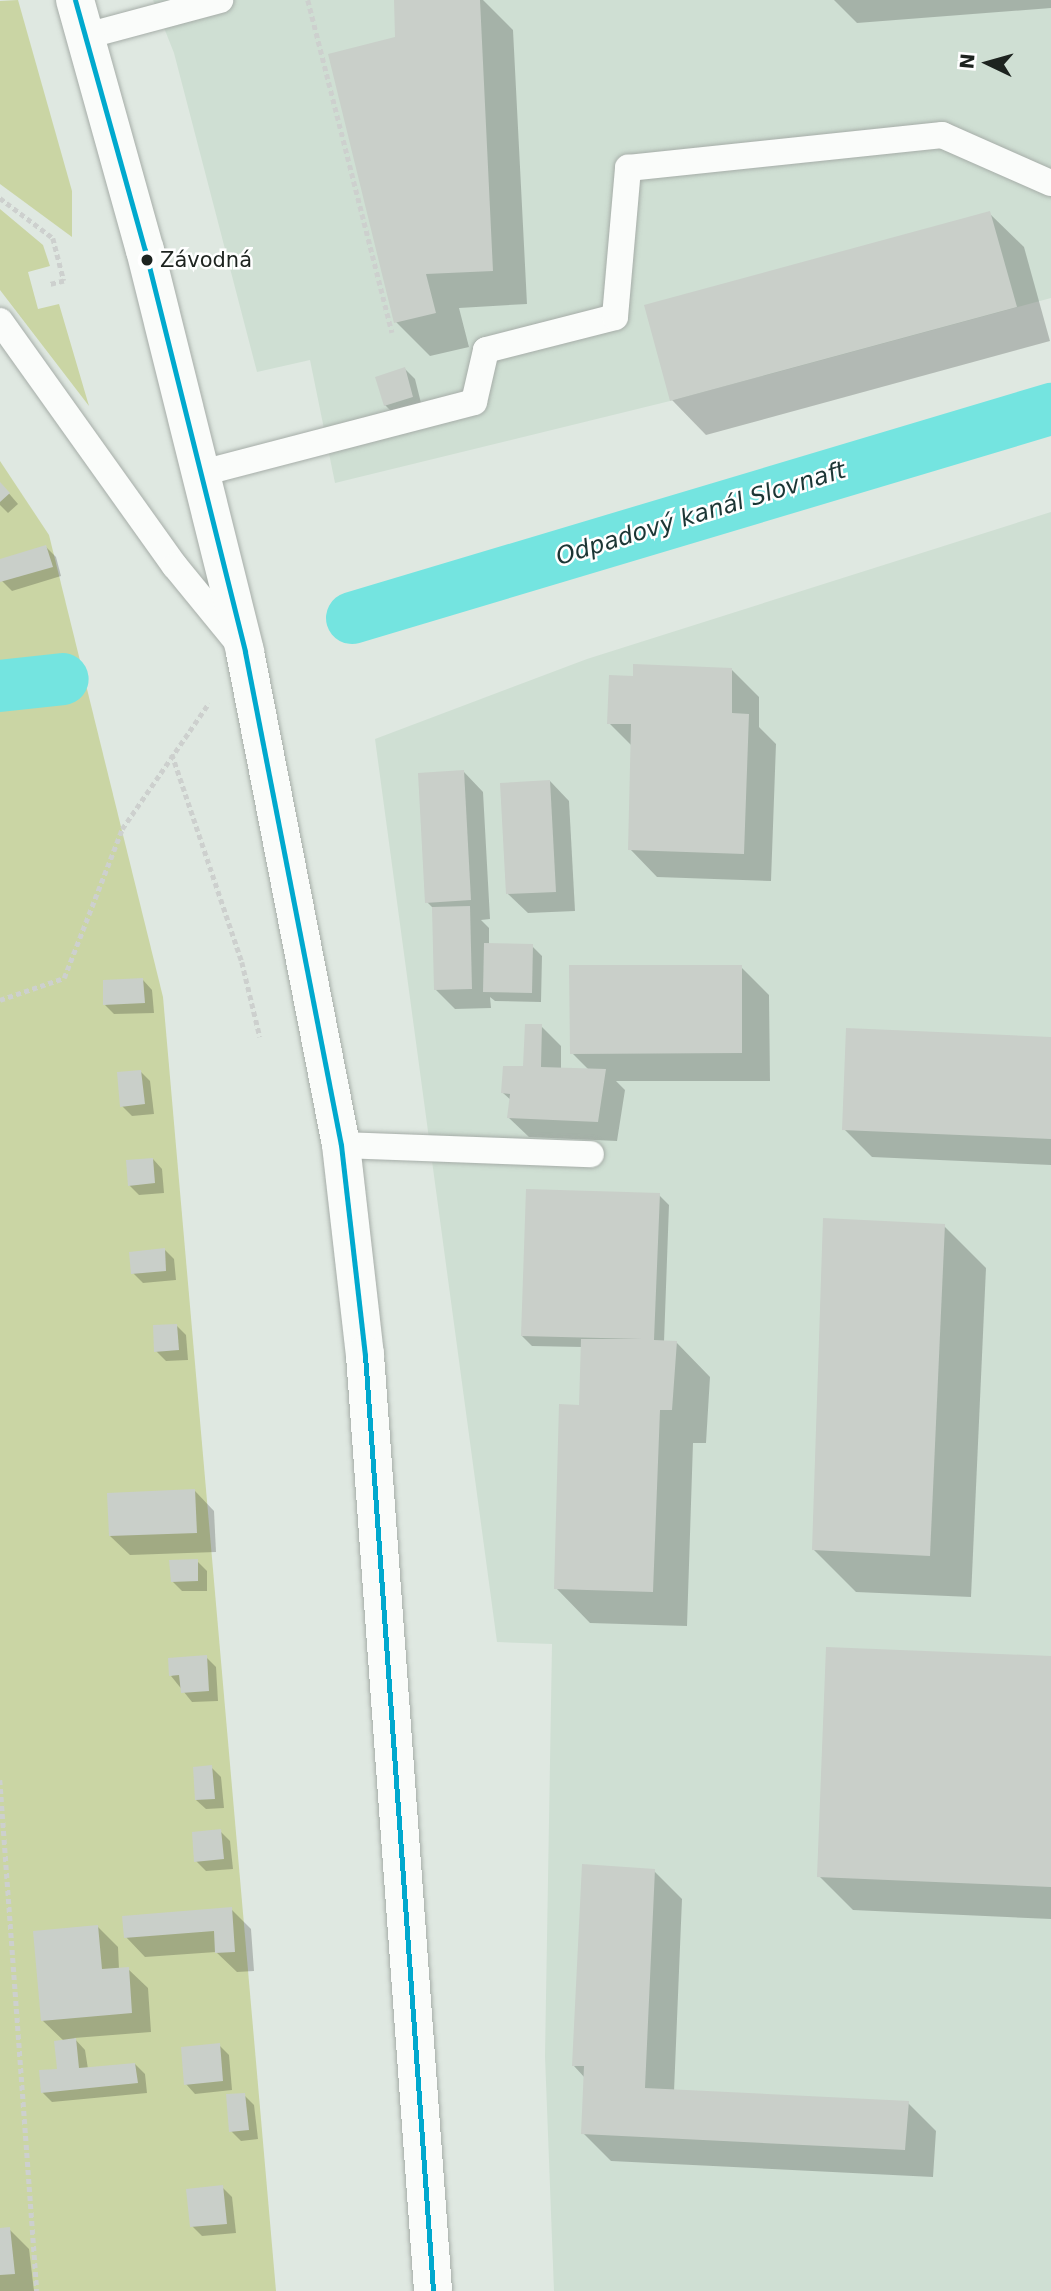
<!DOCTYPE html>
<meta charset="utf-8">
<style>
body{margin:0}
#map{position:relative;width:1051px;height:2291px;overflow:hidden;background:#dfe8e1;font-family:"DejaVu Sans",sans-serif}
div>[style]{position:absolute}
.built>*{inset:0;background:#cfdfd3}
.green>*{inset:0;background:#cad5a4}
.shadow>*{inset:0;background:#0003}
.canal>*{height:52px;margin:-26px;padding:0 26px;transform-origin:26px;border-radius:26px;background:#74e4e0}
.building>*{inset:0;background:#c9cfc9}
.path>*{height:4.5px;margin-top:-2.25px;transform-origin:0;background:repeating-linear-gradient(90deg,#cdd0ce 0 5px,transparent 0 8.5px)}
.roads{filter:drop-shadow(0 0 2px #a6ada8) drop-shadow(0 0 2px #a6ada8)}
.lane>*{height:26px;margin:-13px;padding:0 13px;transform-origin:13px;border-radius:13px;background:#fafcfa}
.secondary>*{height:38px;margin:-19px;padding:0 19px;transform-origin:19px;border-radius:19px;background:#fafcfa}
.bus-1>*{height:5px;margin:-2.5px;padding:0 2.5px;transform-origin:2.5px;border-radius:2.5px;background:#00a9ce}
.dots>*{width:19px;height:19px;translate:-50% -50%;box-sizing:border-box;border:4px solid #fff;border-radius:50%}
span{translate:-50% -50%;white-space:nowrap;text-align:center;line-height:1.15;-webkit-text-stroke:5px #fff;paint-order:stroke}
.bus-label{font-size:21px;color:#1d231f}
.left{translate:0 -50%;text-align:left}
.water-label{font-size:24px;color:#1c3635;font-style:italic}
.north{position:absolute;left:953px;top:28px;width:70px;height:70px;-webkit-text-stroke:5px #fff;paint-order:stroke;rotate:275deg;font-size:19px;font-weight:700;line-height:28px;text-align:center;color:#1d231f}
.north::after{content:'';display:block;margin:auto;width:24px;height:32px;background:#1d231f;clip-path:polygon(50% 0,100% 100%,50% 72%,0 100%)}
</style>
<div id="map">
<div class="built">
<i style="clip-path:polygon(153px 0,1051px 0,1051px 298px,670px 401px,335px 483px,310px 360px,257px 372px,174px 53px)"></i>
<i style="clip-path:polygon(1051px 512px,1051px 2291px,554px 2291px,545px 2056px,552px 1644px,497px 1642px,375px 739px,587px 659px)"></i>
</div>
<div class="green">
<i style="clip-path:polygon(18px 0,72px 191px,72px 237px,0 184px,0 1px)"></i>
<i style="clip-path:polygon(0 209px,43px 245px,50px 266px,28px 272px,38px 309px,59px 304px,89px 406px,0 290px)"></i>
<i style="clip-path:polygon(0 461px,49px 535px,163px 997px,276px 2291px,0 2291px)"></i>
</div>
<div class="shadow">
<i style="clip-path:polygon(396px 0,483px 0,513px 30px,527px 304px,459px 308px,469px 347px,430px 356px,396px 322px)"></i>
<i style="clip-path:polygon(834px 0,1051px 0,1051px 8px,857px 23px)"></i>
<i style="clip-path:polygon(989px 213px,1024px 247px,1050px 341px,706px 435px,672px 400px)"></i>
<i style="clip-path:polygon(405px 369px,415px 379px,422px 407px,395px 415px,385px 405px)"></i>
<i style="clip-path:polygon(0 483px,18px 504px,8px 513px,0 505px)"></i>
<i style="clip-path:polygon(46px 547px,56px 557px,61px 576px,12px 591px,2px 581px,0 561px)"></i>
<i style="clip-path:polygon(731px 669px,759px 697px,759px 727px,776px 744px,771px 881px,657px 877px,630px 849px,632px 746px,609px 723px,635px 678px)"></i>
<i style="clip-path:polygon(464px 772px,483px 792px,490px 919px,481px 920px,489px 928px,489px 945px,532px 946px,542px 956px,541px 1002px,495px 1001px,490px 997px,491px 1008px,455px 1009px,435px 989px,433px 908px,427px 902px)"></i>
<i style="clip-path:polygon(550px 781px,569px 801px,575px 911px,528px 913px,508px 894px)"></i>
<i style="clip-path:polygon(741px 967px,769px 995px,770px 1081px,616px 1081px,625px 1090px,617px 1141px,529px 1137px,509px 1118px,511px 1100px,503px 1093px,524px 1068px,541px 1026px,561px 1046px,561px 1069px,589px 1070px,572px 1053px)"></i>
<i style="clip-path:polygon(143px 980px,152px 990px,154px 1013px,114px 1014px,105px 1005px)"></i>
<i style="clip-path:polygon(1051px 1039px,1051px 1165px,872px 1157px,844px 1129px)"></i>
<i style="clip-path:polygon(140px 1071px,150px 1081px,154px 1114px,132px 1116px,122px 1106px)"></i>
<i style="clip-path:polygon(153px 1159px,162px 1169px,164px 1193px,139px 1195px,129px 1185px)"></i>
<i style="clip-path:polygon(659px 1195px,669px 1205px,664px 1342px,676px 1342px,710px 1377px,706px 1443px,693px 1443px,687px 1626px,590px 1623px,556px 1588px,581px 1407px,582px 1347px,532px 1346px,522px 1336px)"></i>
<i style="clip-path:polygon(944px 1226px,986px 1268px,971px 1597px,856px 1592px,814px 1550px)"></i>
<i style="clip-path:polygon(165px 1250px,174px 1259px,176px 1280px,143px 1283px,133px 1273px)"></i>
<i style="clip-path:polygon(176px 1325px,186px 1335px,188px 1360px,166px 1361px,156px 1351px)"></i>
<i style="clip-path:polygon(195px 1491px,214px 1511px,216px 1552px,130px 1555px,110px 1536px)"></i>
<i style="clip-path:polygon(197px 1561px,207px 1571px,207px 1591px,182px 1591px,172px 1581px)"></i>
<i style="clip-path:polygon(206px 1657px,216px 1667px,218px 1701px,192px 1702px,171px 1676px)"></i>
<i style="clip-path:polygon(1051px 1658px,1051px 1919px,853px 1910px,819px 1876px)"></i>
<i style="clip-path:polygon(211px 1767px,221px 1777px,224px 1808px,206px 1809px,196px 1800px)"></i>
<i style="clip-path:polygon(220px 1831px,230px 1841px,233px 1869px,206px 1871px,196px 1861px)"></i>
<i style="clip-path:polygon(654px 1871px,682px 1899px,674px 2092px,908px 2103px,936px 2131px,933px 2177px,611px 2161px,583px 2133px,585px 2078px,574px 2066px)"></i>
<i style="clip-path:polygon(231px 1909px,251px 1929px,254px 1971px,237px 1972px,216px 1952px,145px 1957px,126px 1937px)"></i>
<i style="clip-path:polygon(98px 1927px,118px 1947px,119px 1969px,128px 1969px,148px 1988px,151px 2032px,74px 2038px,85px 2050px,88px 2069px,135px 2064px,145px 2074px,147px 2093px,52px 2102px,42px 2092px,59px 2070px,64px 2041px,42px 2020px)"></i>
<i style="clip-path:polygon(219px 2045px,229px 2055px,232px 2090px,195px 2094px,186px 2084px)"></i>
<i style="clip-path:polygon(244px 2095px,254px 2105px,258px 2139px,241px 2141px,231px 2131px)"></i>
<i style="clip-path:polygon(222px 2187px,232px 2197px,236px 2233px,202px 2236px,192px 2226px)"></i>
<i style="clip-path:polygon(9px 2229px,29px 2249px,34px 2291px,0 2291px,0 2230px)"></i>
</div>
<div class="canal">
<i style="left:352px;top:618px;width:730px;rotate:-16.65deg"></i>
<i style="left:0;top:686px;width:63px;rotate:-6.3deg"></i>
</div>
<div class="building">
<i style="clip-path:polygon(394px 0,480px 0,493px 271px,426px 274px,436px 313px,394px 323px,328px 54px,395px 37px)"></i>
<i style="clip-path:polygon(990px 211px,1017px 307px,670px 401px,644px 305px)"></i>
<i style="clip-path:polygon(405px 367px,413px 397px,384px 406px,375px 377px)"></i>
<i style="clip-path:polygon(0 482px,10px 493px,0 502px)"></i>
<i style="clip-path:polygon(46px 545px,53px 567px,0 582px,0 559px)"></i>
<i style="clip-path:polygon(633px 664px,732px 668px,732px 713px,749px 714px,744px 854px,628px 850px,631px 724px,607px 724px,609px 675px,633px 676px)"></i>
<i style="clip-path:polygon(464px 770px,471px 900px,425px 903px,418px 773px)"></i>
<i style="clip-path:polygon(550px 780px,556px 892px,506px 894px,500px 783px)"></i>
<i style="clip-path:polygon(470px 906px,472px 989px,434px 990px,432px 907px)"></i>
<i style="clip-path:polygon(484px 943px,533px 944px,532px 993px,483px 992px)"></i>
<i style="clip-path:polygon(569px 965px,742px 965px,742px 1053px,570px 1054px)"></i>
<i style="clip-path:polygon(143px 978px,145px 1003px,103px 1005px,103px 980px)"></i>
<i style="clip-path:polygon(525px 1024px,542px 1024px,541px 1067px,606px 1069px,598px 1122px,507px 1118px,510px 1094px,501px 1093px,503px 1066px,523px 1066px)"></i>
<i style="clip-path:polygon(846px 1028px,1051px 1037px,1051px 1139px,842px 1130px)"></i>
<i style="clip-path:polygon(141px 1070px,145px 1104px,120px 1107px,117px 1072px)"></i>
<i style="clip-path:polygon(153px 1158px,155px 1183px,128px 1186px,126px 1160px)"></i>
<i style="clip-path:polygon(526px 1189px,660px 1193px,654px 1340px,677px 1341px,672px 1410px,660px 1410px,653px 1592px,554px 1589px,559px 1404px,579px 1405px,581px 1339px,642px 1339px,521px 1336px)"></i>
<i style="clip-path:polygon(823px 1218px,945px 1224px,930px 1556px,812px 1550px)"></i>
<i style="clip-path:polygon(165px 1248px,166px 1271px,131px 1274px,129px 1252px)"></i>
<i style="clip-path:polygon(177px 1324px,179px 1350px,154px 1352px,153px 1325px)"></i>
<i style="clip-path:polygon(195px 1489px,197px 1533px,109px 1536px,107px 1493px)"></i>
<i style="clip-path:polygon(198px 1559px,198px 1581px,171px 1582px,169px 1560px)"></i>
<i style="clip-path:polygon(826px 1647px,1051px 1656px,1051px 1887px,817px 1877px)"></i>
<i style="clip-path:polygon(207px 1655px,209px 1691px,181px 1693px,179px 1675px,169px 1676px,168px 1658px)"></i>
<i style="clip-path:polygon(212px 1765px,215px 1799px,195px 1800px,193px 1767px)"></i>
<i style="clip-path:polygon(221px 1829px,224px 1859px,194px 1862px,192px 1832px)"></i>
<i style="clip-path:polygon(582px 1864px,655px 1869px,645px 2088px,909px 2101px,905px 2150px,581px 2134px,584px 2066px,572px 2066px)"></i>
<i style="clip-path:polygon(232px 1907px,235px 1952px,215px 1953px,214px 1931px,124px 1938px,122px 1916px)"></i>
<i style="clip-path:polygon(98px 1925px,102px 1969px,129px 1967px,132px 2013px,41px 2021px,33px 1931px)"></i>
<i style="clip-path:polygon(76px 2038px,79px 2068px,135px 2063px,138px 2083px,41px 2093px,39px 2070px,57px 2069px,54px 2041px)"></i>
<i style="clip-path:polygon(220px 2043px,223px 2081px,184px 2085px,181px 2047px)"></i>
<i style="clip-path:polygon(245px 2093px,249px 2130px,229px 2132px,226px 2094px)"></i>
<i style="clip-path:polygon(223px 2185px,227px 2224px,190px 2227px,186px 2189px)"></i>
<i style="clip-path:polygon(10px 2227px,15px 2274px,0 2275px,0 2228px)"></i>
</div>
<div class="path">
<i style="left:308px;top:0;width:343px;rotate:75.8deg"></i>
<i style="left:0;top:198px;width:66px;rotate:37deg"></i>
<i style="left:53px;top:238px;width:44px;rotate:75.7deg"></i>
<i style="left:64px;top:281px;width:16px;rotate:166deg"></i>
<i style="left:172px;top:754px;width:219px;rotate:71.4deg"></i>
<i style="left:242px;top:962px;width:77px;rotate:76.5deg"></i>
<i style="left:0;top:1000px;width:68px;rotate:-19deg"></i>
<i style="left:64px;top:978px;width:160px;rotate:-68.7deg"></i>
<i style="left:122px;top:829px;width:153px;rotate:-55.4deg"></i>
<i style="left:0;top:1780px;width:512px;rotate:85.86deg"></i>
</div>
<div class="roads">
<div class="lane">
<i style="left:86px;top:36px;width:139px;rotate:-15deg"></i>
<i style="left:0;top:321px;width:301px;rotate:54.5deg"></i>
<i style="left:175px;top:566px;width:99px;rotate:50.7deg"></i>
<i style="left:202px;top:473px;width:281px;rotate:-14.6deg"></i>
<i style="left:474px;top:402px;width:53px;rotate:-77deg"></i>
<i style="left:486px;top:350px;width:133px;rotate:-14.3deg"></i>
<i style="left:615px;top:317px;width:150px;rotate:-85deg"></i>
<i style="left:628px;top:168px;width:316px;rotate:-6deg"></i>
<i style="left:942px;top:135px;width:119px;rotate:23.8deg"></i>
<i style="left:341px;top:1145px;width:250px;rotate:2.1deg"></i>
</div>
<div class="secondary">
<i style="left:75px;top:0;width:260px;rotate:74.4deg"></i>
<i style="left:145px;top:250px;width:414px;rotate:76deg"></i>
<i style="left:245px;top:652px;width:502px;rotate:78.98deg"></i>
<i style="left:341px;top:1145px;width:211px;rotate:83.5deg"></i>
<i style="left:365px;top:1355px;width:938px;rotate:85.84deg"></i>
</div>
</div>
<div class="bus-1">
<i style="left:75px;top:0;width:260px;rotate:74.4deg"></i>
<i style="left:145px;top:250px;width:414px;rotate:76deg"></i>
<i style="left:245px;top:652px;width:502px;rotate:78.98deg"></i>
<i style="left:341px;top:1145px;width:211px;rotate:83.5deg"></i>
<i style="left:365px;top:1355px;width:938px;rotate:85.84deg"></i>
</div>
<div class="dots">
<i style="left:147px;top:260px;background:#1d231f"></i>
</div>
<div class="bus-label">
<span class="left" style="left:160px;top:260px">Závodná</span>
</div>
<div class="water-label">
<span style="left:701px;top:514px;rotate:-17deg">Odpadový kanál Slovnaft</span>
</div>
<div class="north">N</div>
</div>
